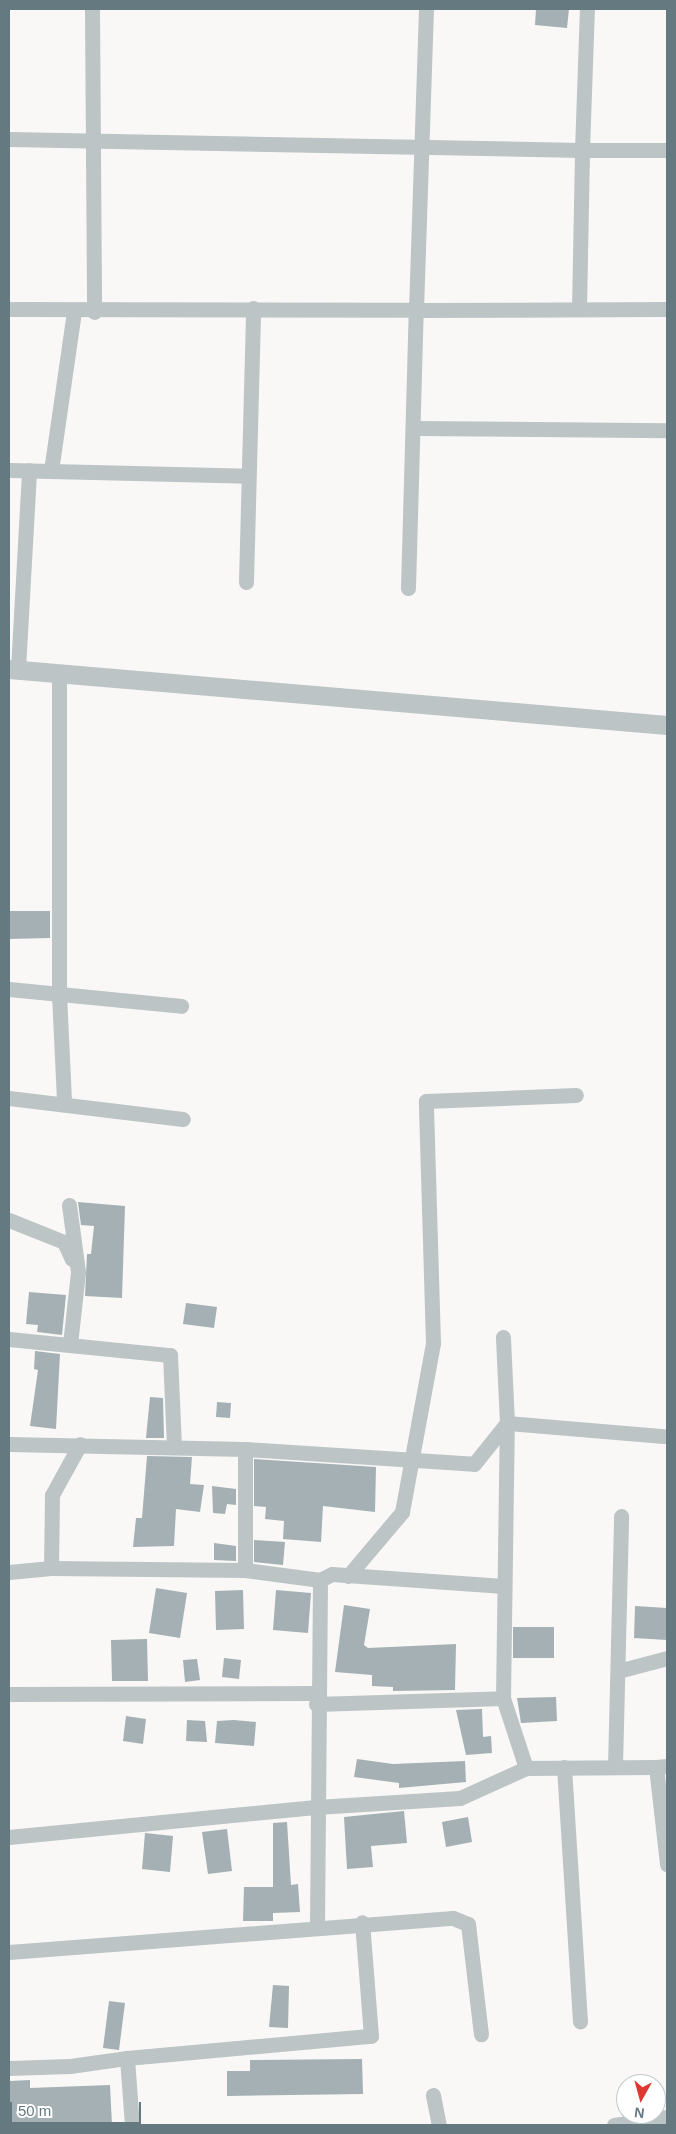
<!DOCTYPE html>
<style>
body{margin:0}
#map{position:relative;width:676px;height:2134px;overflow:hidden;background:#f9f8f6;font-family:Helvetica,sans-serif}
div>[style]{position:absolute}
.building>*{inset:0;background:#a4b0b3}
.minor>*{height:15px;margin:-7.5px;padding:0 7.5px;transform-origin:7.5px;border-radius:7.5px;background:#bdc4c6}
.tertiary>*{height:19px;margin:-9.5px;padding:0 9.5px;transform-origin:9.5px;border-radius:9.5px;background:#bdc4c6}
span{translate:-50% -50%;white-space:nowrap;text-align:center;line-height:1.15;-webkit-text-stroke:5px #fff;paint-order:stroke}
.frame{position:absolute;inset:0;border:10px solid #657a80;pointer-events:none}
.north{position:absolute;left:616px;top:2074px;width:50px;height:50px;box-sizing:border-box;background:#fff;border:1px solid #c1cacc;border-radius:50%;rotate:187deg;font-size:14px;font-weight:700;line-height:20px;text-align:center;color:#657a80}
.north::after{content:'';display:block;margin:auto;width:18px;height:22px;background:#dd3831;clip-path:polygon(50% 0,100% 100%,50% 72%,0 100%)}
.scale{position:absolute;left:10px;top:2102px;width:131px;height:22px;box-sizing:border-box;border:2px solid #657a80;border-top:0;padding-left:6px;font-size:15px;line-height:18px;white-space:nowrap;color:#657a80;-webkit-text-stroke:4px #fff;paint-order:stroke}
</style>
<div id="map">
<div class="building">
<i style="clip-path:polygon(536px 9px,569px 9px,567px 28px,535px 25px)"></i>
<i style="clip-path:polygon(9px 911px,50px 911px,50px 938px,9px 939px)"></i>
<i style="clip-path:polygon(78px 1202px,125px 1206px,122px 1298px,85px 1296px,87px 1254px,91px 1254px,94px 1226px,81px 1225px)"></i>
<i style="clip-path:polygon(29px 1292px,66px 1295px,62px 1335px,37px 1332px,38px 1325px,26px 1324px)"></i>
<i style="clip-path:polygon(186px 1303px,217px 1307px,214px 1328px,183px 1324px)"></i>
<i style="clip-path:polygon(35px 1351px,60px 1354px,56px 1429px,30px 1426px,38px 1370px,34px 1369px)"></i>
<i style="clip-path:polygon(150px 1397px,163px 1398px,164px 1438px,146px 1438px)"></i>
<i style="clip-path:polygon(217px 1402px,231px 1403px,230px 1418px,216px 1417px)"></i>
<i style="clip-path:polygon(147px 1456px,192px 1457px,190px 1484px,204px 1485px,200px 1512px,176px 1509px,174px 1546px,133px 1547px,136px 1518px,142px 1518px)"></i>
<i style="clip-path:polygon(254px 1459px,376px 1467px,375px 1512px,323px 1506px,321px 1542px,283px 1539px,284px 1521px,265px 1519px,266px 1507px,254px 1506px)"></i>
<i style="clip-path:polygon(212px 1486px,236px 1489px,236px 1505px,227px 1504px,225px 1514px,213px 1513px)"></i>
<i style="clip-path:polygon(254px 1540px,285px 1542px,283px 1565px,254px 1562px)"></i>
<i style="clip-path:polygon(214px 1543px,236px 1546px,236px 1561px,214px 1560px)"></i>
<i style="clip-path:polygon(156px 1588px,187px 1593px,180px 1638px,149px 1633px)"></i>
<i style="clip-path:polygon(243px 1590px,244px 1629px,216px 1630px,215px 1591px)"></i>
<i style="clip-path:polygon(276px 1590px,311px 1593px,308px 1633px,273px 1630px)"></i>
<i style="clip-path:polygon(344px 1605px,370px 1609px,364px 1645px,368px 1648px,456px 1644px,455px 1690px,393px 1691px,393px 1687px,372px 1686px,372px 1675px,335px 1672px)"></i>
<i style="clip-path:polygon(635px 1606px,667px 1608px,667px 1640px,634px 1638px)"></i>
<i style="clip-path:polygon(513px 1627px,554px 1627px,554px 1658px,513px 1658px)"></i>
<i style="clip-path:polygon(147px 1639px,148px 1681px,112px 1681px,111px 1640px)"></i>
<i style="clip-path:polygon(224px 1658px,241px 1660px,239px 1679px,222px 1677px)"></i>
<i style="clip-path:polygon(197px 1659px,200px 1680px,185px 1682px,183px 1660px)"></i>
<i style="clip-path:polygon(556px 1697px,557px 1721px,521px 1723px,517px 1698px)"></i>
<i style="clip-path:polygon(482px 1709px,483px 1737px,491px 1736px,492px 1753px,466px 1755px,456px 1710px)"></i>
<i style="clip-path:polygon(126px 1716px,146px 1719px,143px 1744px,123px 1741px)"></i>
<i style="clip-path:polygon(187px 1720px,205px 1721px,207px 1742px,186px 1741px)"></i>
<i style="clip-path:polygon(234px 1720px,256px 1722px,254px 1746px,215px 1743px,217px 1721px)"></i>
<i style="clip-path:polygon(357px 1759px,393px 1764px,465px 1761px,466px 1782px,399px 1788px,399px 1783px,354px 1777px)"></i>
<i style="clip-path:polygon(404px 1811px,407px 1843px,371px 1846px,373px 1867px,347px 1869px,344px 1817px)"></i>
<i style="clip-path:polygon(468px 1817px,472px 1842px,446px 1847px,442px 1822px)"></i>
<i style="clip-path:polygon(287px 1822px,291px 1885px,298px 1884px,300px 1912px,273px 1913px,273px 1921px,243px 1921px,244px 1887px,273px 1887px,273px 1823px)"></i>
<i style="clip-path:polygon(227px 1829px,232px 1871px,208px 1874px,202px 1832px)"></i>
<i style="clip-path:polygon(145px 1833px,173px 1836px,170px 1872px,142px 1869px)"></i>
<i style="clip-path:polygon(273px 1985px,289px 1986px,288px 2028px,269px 2027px)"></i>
<i style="clip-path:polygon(109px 2001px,125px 2003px,119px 2050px,103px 2048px)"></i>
<i style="clip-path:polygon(362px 2059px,363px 2094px,227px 2096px,227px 2071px,250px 2071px,250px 2060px)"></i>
<i style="clip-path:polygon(30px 2080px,30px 2088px,110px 2085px,112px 2125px,9px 2123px,9px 2081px)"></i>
</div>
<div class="minor">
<i style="left:92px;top:9px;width:303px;rotate:89.6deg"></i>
<i style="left:9px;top:139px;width:573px;rotate:1.1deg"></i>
<i style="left:582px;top:150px;width:141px;rotate:-88deg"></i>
<i style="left:9px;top:309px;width:407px;rotate:0.1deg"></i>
<i style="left:416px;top:310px;width:301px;rotate:-88.1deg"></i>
<i style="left:579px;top:309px;width:159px;rotate:-88.9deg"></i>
<i style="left:582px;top:150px;width:85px"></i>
<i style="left:414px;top:428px;width:253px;rotate:0.5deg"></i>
<i style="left:9px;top:470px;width:239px;rotate:1.4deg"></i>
<i style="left:51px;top:471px;width:161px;rotate:-81.8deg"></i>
<i style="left:246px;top:582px;width:274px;rotate:-88.5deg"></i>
<i style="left:408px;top:588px;width:278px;rotate:-88.4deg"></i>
<i style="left:416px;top:310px;width:251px;rotate:-0.2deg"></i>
<i style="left:18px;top:669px;width:199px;rotate:-86.8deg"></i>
<i style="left:59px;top:675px;width:319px;rotate:90deg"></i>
<i style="left:59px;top:994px;width:108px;rotate:87.3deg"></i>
<i style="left:9px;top:989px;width:173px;rotate:5.6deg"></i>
<i style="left:9px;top:1098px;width:175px;rotate:6.9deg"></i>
<i style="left:69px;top:1205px;width:68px;rotate:82.3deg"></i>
<i style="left:78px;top:1272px;width:73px;rotate:96.3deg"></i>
<i style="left:9px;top:1220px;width:59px;rotate:21.8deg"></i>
<i style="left:64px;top:1242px;width:19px;rotate:65deg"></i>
<i style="left:9px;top:1339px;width:162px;rotate:5.7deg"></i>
<i style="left:170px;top:1355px;width:91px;rotate:87.5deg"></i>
<i style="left:9px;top:1444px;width:236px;rotate:1.2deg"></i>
<i style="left:245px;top:1449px;width:229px;rotate:3.7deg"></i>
<i style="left:474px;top:1464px;width:53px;rotate:-51.2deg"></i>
<i style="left:507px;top:1423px;width:86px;rotate:-92.7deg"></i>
<i style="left:51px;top:1568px;width:73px;rotate:-89.2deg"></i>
<i style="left:52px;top:1495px;width:58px;rotate:-61.2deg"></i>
<i style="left:245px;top:1570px;width:121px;rotate:-90deg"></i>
<i style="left:9px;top:1572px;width:42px;rotate:-5.4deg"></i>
<i style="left:51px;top:1568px;width:194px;rotate:0.6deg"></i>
<i style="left:245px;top:1570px;width:76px;rotate:7.6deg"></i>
<i style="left:320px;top:1580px;width:13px;rotate:-27deg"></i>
<i style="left:332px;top:1574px;width:172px;rotate:4deg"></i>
<i style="left:348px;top:1576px;width:84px;rotate:-49.8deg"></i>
<i style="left:402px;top:1512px;width:172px;rotate:-79.6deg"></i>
<i style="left:433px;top:1343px;width:242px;rotate:-91.7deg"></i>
<i style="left:426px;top:1101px;width:150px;rotate:-2.3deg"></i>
<i style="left:618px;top:1671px;width:51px;rotate:-14.9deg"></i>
<i style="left:9px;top:1694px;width:308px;rotate:-0.2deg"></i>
<i style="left:503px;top:1698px;width:275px;rotate:-89.2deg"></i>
<i style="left:507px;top:1423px;width:157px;rotate:4.8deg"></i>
<i style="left:316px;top:1704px;width:187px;rotate:-1.8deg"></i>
<i style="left:503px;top:1698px;width:74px;rotate:71.8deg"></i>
<i style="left:526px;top:1768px;width:130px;rotate:-0.4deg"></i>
<i style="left:667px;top:1766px;width:11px;rotate:175deg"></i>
<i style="left:656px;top:1767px;width:98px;rotate:83.5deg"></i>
<i style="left:564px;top:1767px;width:255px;rotate:86.4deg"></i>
<i style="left:615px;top:1767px;width:251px;rotate:-88.6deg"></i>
<i style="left:9px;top:1837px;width:308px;rotate:-5.6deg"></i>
<i style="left:316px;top:1807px;width:144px;rotate:-3.6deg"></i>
<i style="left:460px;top:1798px;width:72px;rotate:-24.4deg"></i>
<i style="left:317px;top:1926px;width:346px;rotate:-89.5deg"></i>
<i style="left:9px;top:1952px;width:445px;rotate:-4.4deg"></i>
<i style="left:453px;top:1918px;width:16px;rotate:22deg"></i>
<i style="left:468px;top:1924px;width:111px;rotate:83.3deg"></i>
<i style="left:9px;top:2068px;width:61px;rotate:-1.9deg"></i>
<i style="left:70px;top:2066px;width:58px;rotate:-8deg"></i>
<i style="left:433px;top:2095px;width:31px;rotate:79deg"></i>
<i style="left:132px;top:2125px;width:67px;rotate:-94.3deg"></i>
<i style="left:127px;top:2058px;width:245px;rotate:-5.2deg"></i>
<i style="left:371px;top:2036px;width:114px;rotate:-94.5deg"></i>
<i style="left:614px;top:2125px;width:54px;rotate:-8.6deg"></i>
</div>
<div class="tertiary">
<i style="left:9px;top:669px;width:660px;rotate:4.86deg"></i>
</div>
<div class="frame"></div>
<div class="north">N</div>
<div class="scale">50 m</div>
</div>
